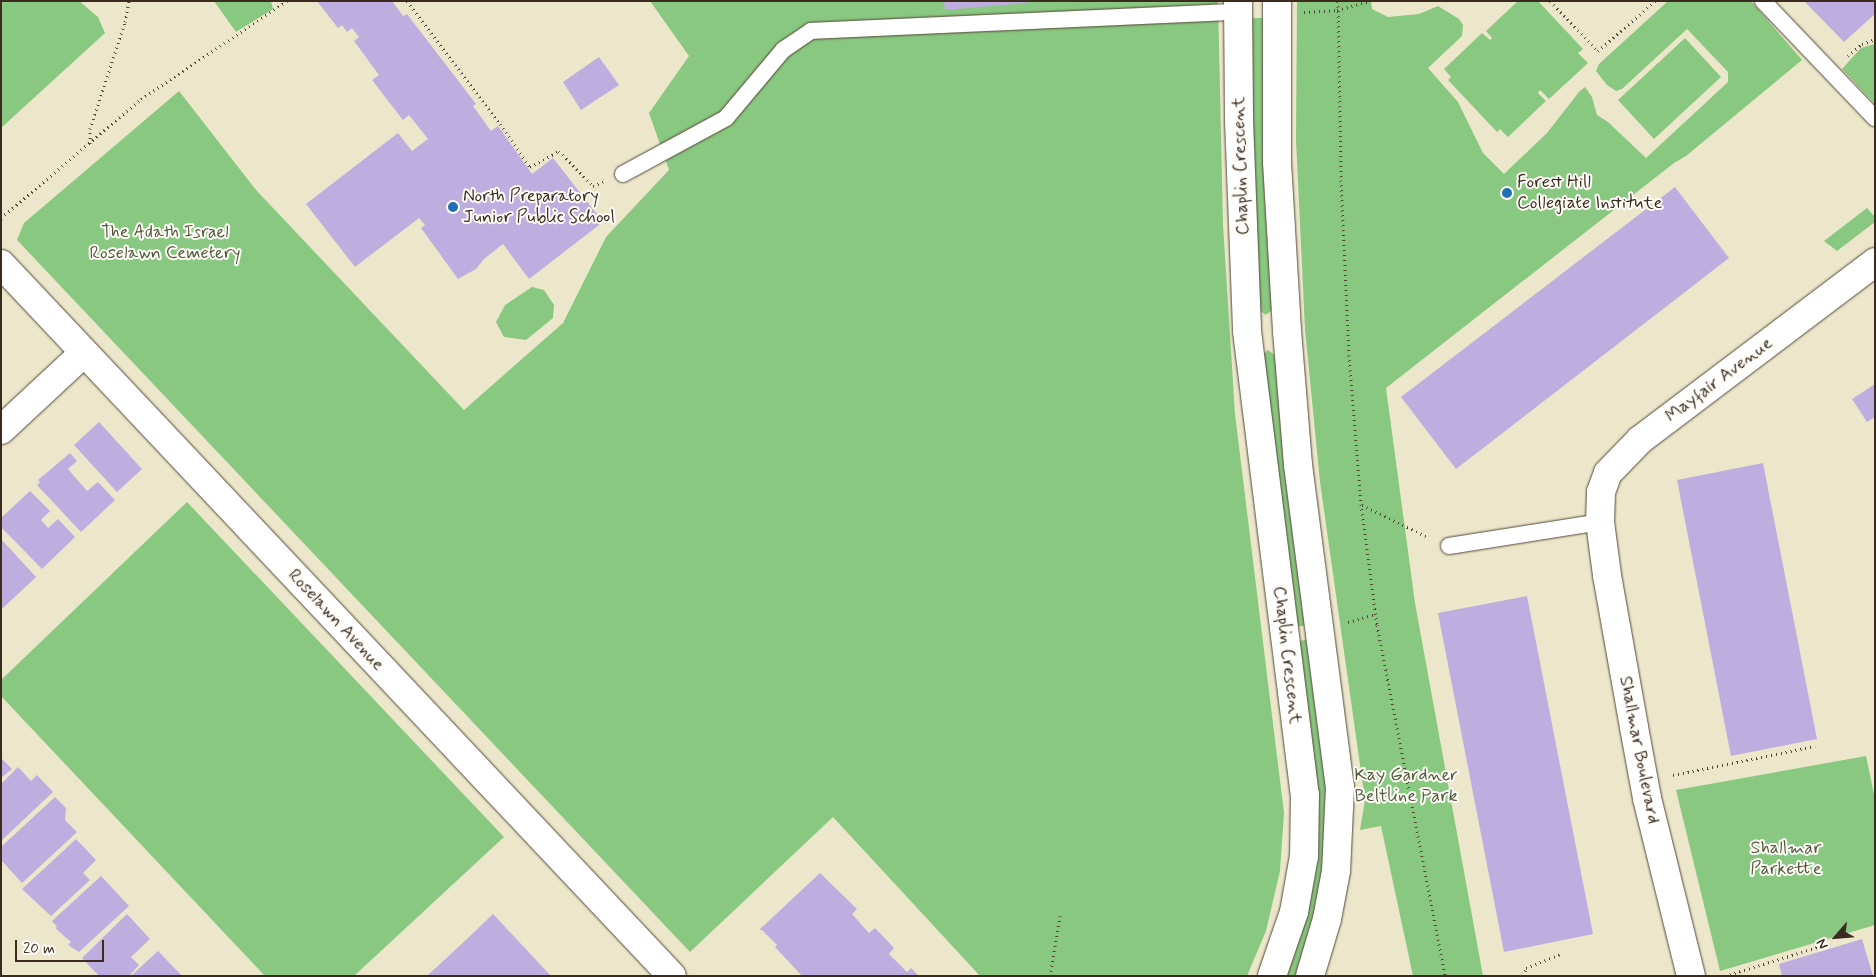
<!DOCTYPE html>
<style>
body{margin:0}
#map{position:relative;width:1876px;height:977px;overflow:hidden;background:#ece7cb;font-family:Mynerve,sans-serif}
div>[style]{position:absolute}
.green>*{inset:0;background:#89c880}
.building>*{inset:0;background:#beaddf}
.path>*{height:3px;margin-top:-1.5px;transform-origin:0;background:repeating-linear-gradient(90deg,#564638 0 1px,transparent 0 5px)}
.roads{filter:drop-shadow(0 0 1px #564638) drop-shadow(0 0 1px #564638)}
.lane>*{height:16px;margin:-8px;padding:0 8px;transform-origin:8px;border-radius:8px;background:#fff}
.street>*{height:28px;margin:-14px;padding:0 14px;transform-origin:14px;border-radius:14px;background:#fff}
.dots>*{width:14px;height:14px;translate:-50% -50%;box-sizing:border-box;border:2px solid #fdfcf7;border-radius:50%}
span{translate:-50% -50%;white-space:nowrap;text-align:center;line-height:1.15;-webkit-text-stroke:4px #fdfcf7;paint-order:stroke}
.street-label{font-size:18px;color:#3b2a1e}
.poi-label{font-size:18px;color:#3b2a1e}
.left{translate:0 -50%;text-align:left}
.park-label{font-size:18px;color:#52593b}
.frame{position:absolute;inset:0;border:2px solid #3b2a1e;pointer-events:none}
.north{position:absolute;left:1811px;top:912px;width:50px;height:50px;-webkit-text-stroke:4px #fdfcf7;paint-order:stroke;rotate:243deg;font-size:14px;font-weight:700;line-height:20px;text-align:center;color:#3b2a1e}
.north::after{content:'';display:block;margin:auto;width:18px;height:22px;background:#3b2a1e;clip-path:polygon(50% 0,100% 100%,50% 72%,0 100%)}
.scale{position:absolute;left:15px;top:940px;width:89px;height:22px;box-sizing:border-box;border:2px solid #3b2a1e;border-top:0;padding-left:6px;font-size:15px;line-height:18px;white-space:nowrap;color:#3b2a1e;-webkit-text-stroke:4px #fdfcf7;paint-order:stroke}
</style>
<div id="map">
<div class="green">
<i style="clip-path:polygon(1px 1px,79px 1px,98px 17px,105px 33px,1px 128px)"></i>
<i style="clip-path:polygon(214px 1px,271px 1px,273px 9px,236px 32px)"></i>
<i style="clip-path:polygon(650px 1px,1218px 1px,1223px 224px,1235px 414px,1284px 813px,1280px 871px,1266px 931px,1247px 976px,980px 976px,833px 817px,690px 952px,17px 240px,24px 223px,179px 91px,256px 190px,464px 410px,563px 323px,606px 237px,669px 170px,649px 113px,689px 56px)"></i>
<i style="clip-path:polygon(1297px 1px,1371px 1px,1372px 9px,1388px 17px,1419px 14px,1438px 6px,1459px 19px,1463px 25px,1462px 36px,1428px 68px,1458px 102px,1483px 153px,1504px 174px,1547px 133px,1579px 92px,1585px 87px,1592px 97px,1597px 115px,1608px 122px,1646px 158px,1728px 82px,1728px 72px,1687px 29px,1622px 89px,1616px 91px,1607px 85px,1596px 71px,1599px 64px,1668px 1px,1751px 1px,1802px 60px,1686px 156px,1674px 163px,1386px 388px,1415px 603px,1483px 976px,1413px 976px,1381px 826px,1360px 830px,1365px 800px,1320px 482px,1305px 329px,1296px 140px)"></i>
<i style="clip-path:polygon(1518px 1px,1538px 1px,1583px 49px,1578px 53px,1588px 63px,1549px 99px,1540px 90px,1538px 93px,1546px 101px,1508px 137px,1500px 129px,1497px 132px,1448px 80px,1451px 77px,1444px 69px,1482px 33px,1490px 40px,1492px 38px,1486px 31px)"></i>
<i style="clip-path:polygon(1246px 18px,1264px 18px,1272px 310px,1266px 315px,1258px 309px)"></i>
<i style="clip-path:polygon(1685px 38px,1721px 77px,1654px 139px,1618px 100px)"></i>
<i style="clip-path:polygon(1875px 44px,1875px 104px,1842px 69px,1861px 48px)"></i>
<i style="clip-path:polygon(1867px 208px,1875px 217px,1875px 222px,1837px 251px,1824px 241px)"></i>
<i style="clip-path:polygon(532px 287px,544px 290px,554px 305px,553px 318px,526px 340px,504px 337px,496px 322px,505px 305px)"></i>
<i style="clip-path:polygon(1268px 350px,1275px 355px,1289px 488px,1307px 625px,1293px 628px,1261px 356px)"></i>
<i style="clip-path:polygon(187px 502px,504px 837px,354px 976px,265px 976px,1px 696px,1px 680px)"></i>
<i style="clip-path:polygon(1309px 639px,1329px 785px,1320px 900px,1299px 976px,1283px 976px,1302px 918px,1295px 642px)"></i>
<i style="clip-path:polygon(1866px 756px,1875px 799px,1875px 925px,1720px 971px,1676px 790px)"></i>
</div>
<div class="building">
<i style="clip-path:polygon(317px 1px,392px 1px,403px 16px,407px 14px,476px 104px,473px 106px,491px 131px,498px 126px,532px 174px,553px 158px,603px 222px,529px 279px,503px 244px,484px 259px,476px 269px,458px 279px,421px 228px,425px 225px,419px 218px,355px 267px,306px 204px,398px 133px,412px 151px,428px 139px,409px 115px,403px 120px,372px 80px,379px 75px,354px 41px,359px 37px,352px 28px,347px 32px,342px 25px,338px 28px)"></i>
<i style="clip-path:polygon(944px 1px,1027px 1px,1027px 3px,945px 10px)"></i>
<i style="clip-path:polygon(1804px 1px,1875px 1px,1875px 14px,1844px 42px)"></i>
<i style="clip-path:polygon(599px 57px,619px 85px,581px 110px,563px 82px)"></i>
<i style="clip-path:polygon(1675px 187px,1729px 258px,1456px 469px,1401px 397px)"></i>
<i style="clip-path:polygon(1875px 384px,1875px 417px,1867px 422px,1852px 399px)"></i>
<i style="clip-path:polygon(99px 422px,142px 469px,117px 492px,74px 445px)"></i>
<i style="clip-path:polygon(70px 453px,77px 461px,68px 469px,87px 491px,98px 482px,115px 500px,81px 532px,37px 485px,40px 482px,38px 480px)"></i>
<i style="clip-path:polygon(1763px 463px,1817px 739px,1731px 756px,1677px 480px)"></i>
<i style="clip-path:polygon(30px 491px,50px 511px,41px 520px,48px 528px,58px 519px,75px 537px,42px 569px,1px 527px,1px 518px)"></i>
<i style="clip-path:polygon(1px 539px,36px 577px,3px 608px,1px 606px)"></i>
<i style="clip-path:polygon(1527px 596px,1593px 934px,1504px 952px,1438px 613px)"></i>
<i style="clip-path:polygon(1px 758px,12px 769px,1px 778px)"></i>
<i style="clip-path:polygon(18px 767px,31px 781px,37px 775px,53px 792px,1px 841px,1px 784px)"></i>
<i style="clip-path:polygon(55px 797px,66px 808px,65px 820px,77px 832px,22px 883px,1px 860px,1px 847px)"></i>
<i style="clip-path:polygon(76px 839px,96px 860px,83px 873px,90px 880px,51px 916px,22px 889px)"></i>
<i style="clip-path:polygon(820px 873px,857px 909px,852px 914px,869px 933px,875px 928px,894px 948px,889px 954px,907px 972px,911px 968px,919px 976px,802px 976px,775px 947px,777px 945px,762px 930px,759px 930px)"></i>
<i style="clip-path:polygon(101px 876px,129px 906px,79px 952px,68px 945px,71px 942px,55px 928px,57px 927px,52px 921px)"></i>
<i style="clip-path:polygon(127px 914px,150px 939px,131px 957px,139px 965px,129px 976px,99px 976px,82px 958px)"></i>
<i style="clip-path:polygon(493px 914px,551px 976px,427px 976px,467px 939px)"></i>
<i style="clip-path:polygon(1862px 939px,1873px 976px,1782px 976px,1779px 964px)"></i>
<i style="clip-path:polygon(158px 951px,182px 976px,131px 976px)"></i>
</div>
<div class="path">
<i style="left:407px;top:1px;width:154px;rotate:52.9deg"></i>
<i style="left:500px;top:124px;width:52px;rotate:55.1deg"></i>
<i style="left:530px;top:167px;width:33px;rotate:-29deg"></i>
<i style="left:559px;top:151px;width:49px;rotate:45.8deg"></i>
<i style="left:593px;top:186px;width:11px;rotate:-22deg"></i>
<i style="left:1338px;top:1px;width:179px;rotate:89deg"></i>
<i style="left:1341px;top:180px;width:175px;rotate:87.4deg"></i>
<i style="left:1349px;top:355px;width:149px;rotate:85.4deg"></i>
<i style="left:1361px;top:504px;width:122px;rotate:82.5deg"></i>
<i style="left:1377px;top:625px;width:358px;rotate:79deg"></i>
<i style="left:1550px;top:1px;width:69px;rotate:46.2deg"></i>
<i style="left:1598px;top:51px;width:76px;rotate:-41.3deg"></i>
<i style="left:1304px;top:12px;width:33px;rotate:-3deg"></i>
<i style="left:1337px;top:10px;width:34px;rotate:-15deg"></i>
<i style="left:1848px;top:56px;width:18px;rotate:-41deg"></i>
<i style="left:1862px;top:44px;width:14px;rotate:-21deg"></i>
<i style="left:90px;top:144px;width:15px;rotate:-90deg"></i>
<i style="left:90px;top:129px;width:113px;rotate:-71.9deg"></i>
<i style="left:125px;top:22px;width:21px;rotate:-79deg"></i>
<i style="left:1px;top:218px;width:184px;rotate:-40.4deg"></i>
<i style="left:141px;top:99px;width:176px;rotate:-33.9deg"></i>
<i style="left:1362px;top:505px;width:73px;rotate:25.9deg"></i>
<i style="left:1348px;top:622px;width:29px;rotate:-16deg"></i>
<i style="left:1673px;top:775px;width:145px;rotate:-11.5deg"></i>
<i style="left:1050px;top:976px;width:61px;rotate:-80.5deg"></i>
<i style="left:1524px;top:976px;width:8px;rotate:-76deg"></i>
<i style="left:1526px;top:968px;width:37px;rotate:-22deg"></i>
<i style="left:1725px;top:976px;width:110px;rotate:-17.4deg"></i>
</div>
<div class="roads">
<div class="lane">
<i style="left:1763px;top:1px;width:162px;rotate:46.3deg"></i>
<i style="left:623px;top:174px;width:117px;rotate:-28.5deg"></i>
<i style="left:726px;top:118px;width:89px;rotate:-50deg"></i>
<i style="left:783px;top:50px;width:34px;rotate:-34deg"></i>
<i style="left:811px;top:31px;width:412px;rotate:-2.6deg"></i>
<i style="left:1449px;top:546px;width:153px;rotate:-9deg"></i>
</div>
<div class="street">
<i style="left:1238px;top:1px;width:119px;rotate:89.5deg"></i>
<i style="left:1239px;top:120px;width:211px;rotate:87.8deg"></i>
<i style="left:1247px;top:331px;width:468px;rotate:82.9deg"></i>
<i style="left:1305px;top:795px;width:61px;rotate:90.9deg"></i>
<i style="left:1304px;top:856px;width:57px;rotate:100.1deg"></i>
<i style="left:1294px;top:912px;width:68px;rotate:109deg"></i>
<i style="left:1277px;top:1px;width:161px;rotate:90deg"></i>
<i style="left:1277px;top:162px;width:169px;rotate:86.6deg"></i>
<i style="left:1287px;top:331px;width:134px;rotate:85.3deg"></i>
<i style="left:1298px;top:465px;width:325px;rotate:82.6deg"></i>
<i style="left:1340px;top:787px;width:84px;rotate:92.7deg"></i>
<i style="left:1336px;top:871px;width:49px;rotate:100.6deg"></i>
<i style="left:1327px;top:919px;width:59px;rotate:106.6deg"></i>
<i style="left:1px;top:264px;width:978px;rotate:46.7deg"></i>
<i style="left:1px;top:430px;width:113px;rotate:-42.9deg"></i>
<i style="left:1691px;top:976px;width:183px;rotate:-103.9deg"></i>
<i style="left:1647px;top:798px;width:72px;rotate:-100.4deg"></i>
<i style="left:1634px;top:727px;width:154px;rotate:-100.1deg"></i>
<i style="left:1607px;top:575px;width:53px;rotate:-97.5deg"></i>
<i style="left:1600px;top:522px;width:30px;rotate:-88deg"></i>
<i style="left:1601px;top:492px;width:20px;rotate:-70deg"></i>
<i style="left:1608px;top:473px;width:46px;rotate:-45.9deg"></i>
<i style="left:1640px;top:440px;width:295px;rotate:-37.1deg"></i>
</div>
</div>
<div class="dots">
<i style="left:1507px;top:193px;background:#1f6fb2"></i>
<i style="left:453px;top:207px;background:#1f6fb2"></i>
</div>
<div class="street-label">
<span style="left:1241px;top:166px;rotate:-92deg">Chaplin Crescent</span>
<span style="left:1719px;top:380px;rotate:-37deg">Mayfair Avenue</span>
<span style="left:336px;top:620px;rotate:47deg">Roselawn Avenue</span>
<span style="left:1287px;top:655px;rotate:83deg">Chaplin Crescent</span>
<span style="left:1639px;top:750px;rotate:79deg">Shallmar Boulevard</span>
</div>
<div class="poi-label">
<span class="left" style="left:1517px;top:193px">Forest Hill<br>Collegiate Institute</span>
<span class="left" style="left:463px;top:207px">North Preparatory<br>Junior Public School</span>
</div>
<div class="park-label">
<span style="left:165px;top:243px">The Adath Israel<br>Roselawn Cemetery</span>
<span style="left:1406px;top:786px">Kay Gardner<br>Beltline Park</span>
<span style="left:1786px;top:859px">Shallmar<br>Parkette</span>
</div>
<div class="frame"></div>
<div class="north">N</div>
<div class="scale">20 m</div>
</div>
